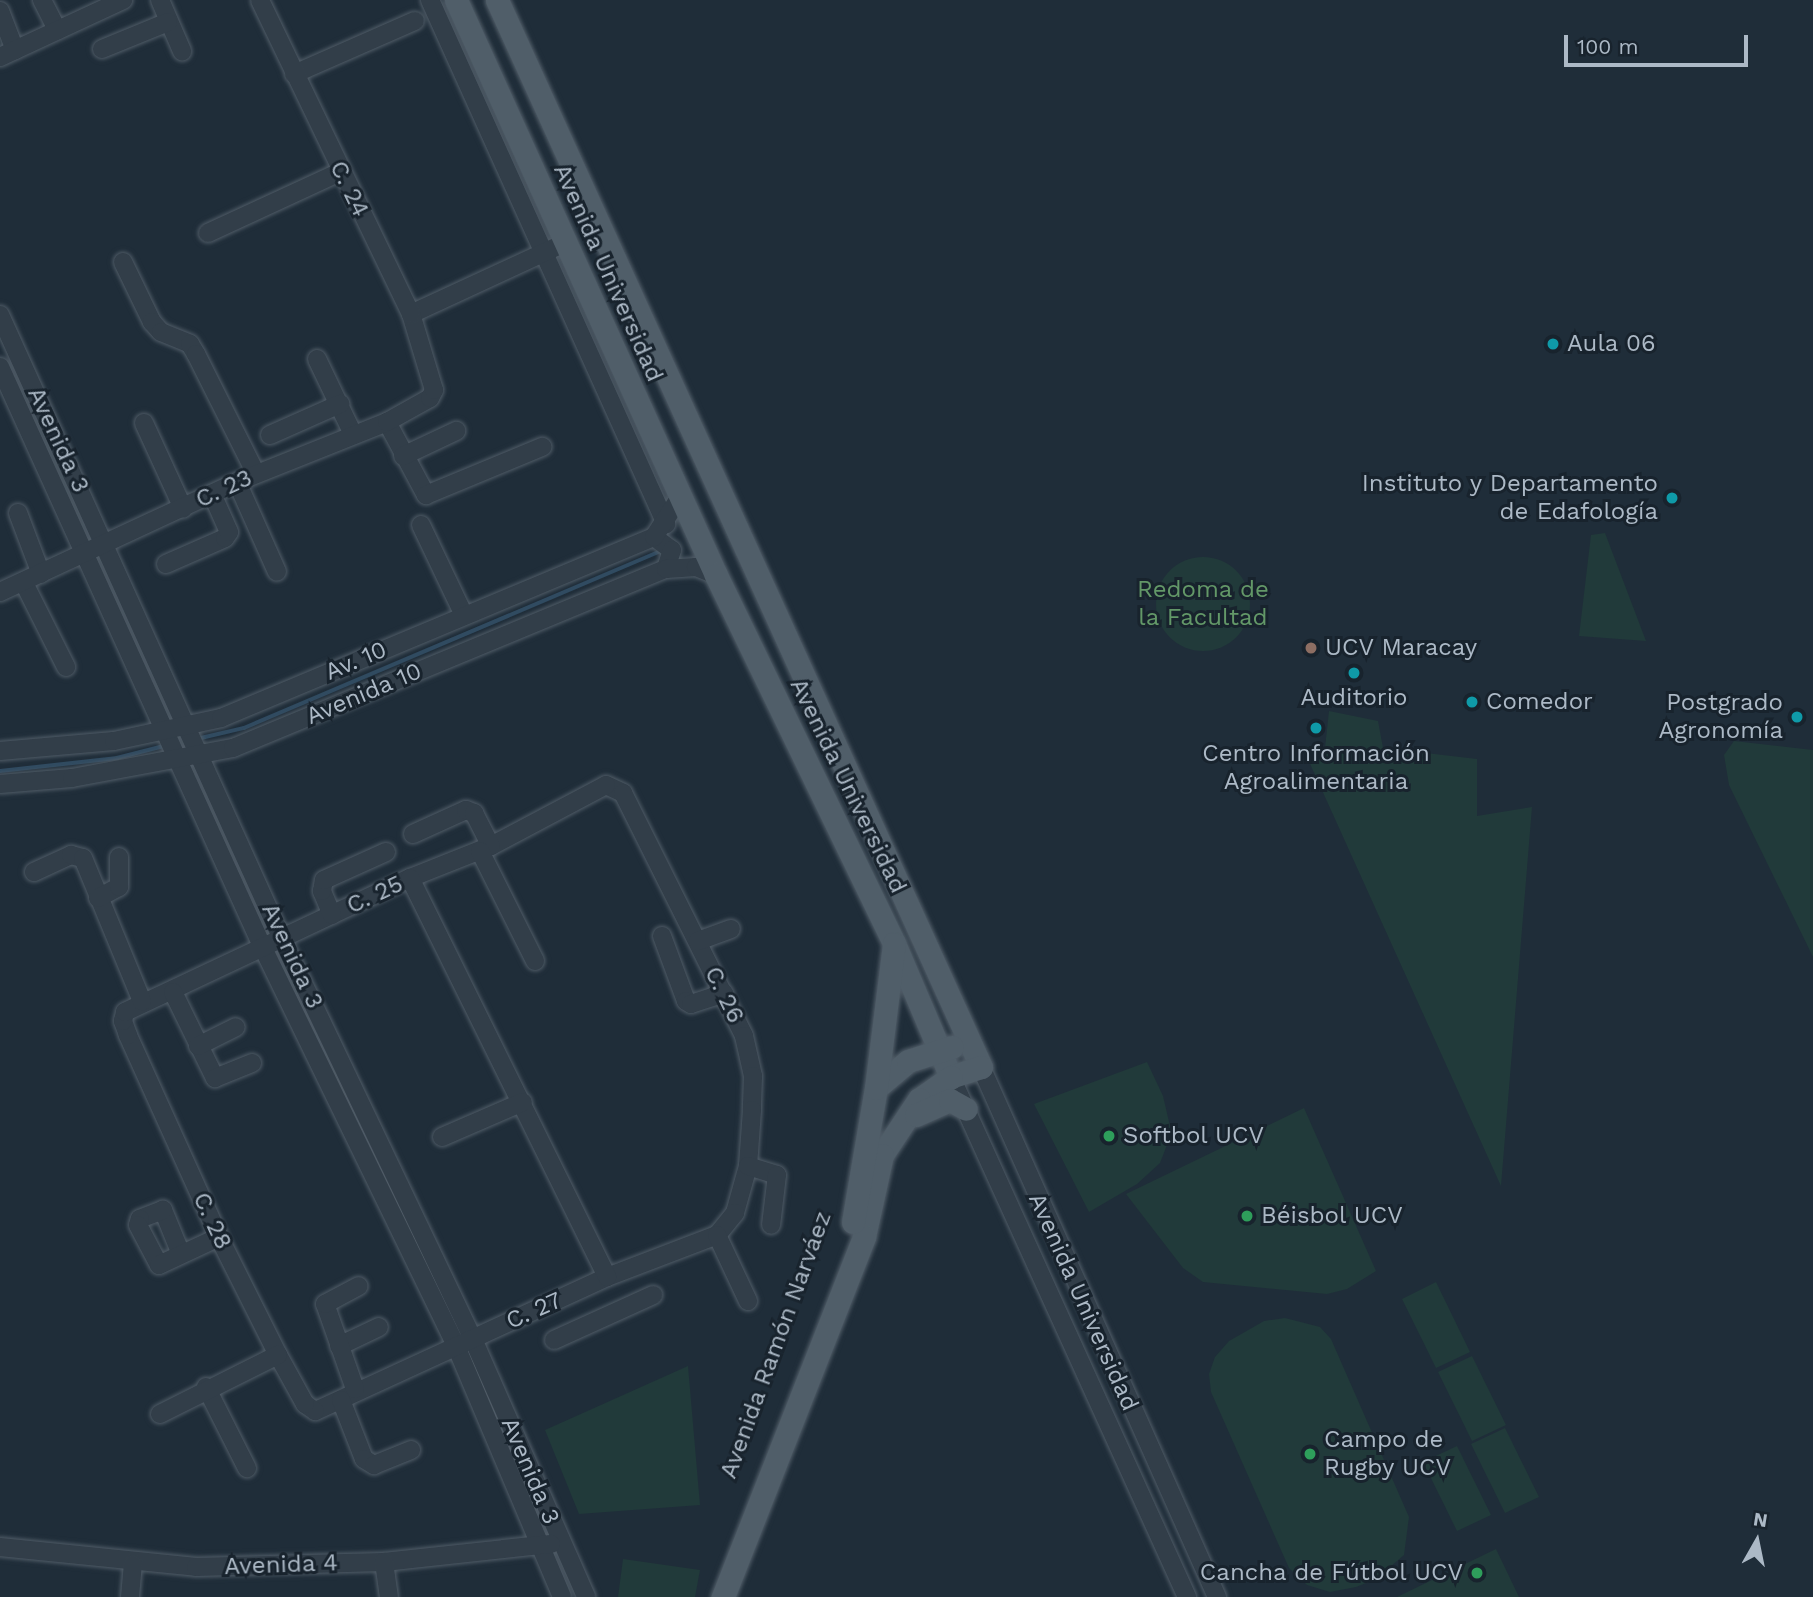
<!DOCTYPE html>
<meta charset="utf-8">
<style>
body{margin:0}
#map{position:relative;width:1813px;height:1597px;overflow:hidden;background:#1f2d39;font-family:"Work Sans",sans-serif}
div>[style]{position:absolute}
.green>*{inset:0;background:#213a3a}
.round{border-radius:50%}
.stream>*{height:3.5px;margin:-1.75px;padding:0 1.75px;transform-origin:1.75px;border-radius:1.75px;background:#304b61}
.roads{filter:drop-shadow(0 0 2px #505c67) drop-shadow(0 0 2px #505c67)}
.minor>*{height:18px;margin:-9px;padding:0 9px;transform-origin:9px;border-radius:9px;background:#323e49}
.major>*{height:23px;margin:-11.5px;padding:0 11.5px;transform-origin:11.5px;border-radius:11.5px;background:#505e69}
.dots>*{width:19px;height:19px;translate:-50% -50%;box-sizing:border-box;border:4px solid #18232d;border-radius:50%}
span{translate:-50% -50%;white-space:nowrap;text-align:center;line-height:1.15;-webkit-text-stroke:6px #18232d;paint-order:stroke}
.street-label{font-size:24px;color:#acb9c6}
.poi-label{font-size:24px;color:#acb9c6}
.left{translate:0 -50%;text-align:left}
.right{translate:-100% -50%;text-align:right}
.park-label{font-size:24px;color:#639868}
.north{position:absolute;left:1722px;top:1506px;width:70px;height:70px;-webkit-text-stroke:5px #18232d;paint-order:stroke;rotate:9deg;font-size:19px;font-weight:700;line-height:28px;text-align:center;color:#acb9c6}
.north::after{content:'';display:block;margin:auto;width:24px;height:32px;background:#acb9c6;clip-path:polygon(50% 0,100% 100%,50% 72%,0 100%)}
.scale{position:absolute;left:1564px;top:35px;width:184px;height:32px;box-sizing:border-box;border:4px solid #acb9c6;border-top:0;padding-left:9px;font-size:21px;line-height:24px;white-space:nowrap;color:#acb9c6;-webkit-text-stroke:5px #18232d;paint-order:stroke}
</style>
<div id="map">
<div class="green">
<i style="clip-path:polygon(1605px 533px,1646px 641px,1579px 636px,1591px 535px)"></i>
<i class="round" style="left:1156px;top:557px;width:94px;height:94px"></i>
<i style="clip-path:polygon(1329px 711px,1378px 721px,1383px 748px,1477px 759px,1477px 816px,1532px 807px,1501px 1186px,1302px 746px,1325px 748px)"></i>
<i style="clip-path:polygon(1734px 741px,1813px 750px,1813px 957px,1729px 785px,1724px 755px)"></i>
<i style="clip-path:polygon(1147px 1062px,1163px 1096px,1170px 1126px,1167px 1145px,1160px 1163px,1137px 1184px,1089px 1212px,1034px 1104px)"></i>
<i style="clip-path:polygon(1304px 1108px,1376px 1271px,1347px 1289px,1327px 1294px,1203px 1282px,1183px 1268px,1126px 1194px)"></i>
<i style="clip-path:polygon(1436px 1282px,1470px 1352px,1436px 1368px,1402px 1299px)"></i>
<i style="clip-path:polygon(1285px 1318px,1320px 1327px,1331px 1339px,1409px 1517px,1404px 1555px,1376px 1579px,1356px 1587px,1330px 1592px,1307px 1585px,1289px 1568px,1211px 1392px,1209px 1374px,1215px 1357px,1229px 1341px,1264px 1321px)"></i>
<i style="clip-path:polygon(1472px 1356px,1506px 1425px,1472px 1441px,1438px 1372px)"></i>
<i style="clip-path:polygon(688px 1366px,700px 1505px,579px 1514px,545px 1430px)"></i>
<i style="clip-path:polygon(1505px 1428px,1539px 1497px,1505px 1513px,1471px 1444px)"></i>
<i style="clip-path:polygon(1457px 1446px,1491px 1515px,1457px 1531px,1423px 1462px)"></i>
<i style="clip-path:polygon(1496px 1549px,1519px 1597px,1397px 1597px)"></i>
<i style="clip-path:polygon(623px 1559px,700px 1570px,695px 1597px,618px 1597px)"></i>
</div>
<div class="stream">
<i style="left:201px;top:738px;width:44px;rotate:-13.1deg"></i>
<i style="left:244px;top:728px;width:453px;rotate:-23deg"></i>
<i style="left:0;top:771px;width:118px;rotate:-6.3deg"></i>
<i style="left:117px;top:758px;width:49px;rotate:-14.3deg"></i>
</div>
<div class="roads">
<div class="minor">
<i style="left:42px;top:0;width:34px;rotate:63deg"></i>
<i style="left:160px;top:0;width:56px;rotate:66.7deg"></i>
<i style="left:430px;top:0;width:575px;rotate:65.75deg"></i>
<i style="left:0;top:11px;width:42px;rotate:69deg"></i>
<i style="left:102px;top:49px;width:71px;rotate:-22.2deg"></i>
<i style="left:0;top:57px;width:136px;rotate:-24.9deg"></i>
<i style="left:294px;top:74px;width:132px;rotate:-23.7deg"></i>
<i style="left:208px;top:233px;width:145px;rotate:-24.8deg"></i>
<i style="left:123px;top:262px;width:67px;rotate:64.2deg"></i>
<i style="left:152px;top:322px;width:13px;rotate:48deg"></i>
<i style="left:161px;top:332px;width:31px;rotate:22deg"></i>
<i style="left:190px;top:344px;width:12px;rotate:59deg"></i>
<i style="left:196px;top:354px;width:134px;rotate:63.4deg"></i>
<i style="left:411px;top:314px;width:170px;rotate:-24.8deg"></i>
<i style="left:0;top:315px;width:685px;rotate:65.68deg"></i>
<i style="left:282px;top:939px;width:443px;rotate:64.5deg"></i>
<i style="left:473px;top:1339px;width:282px;rotate:66.3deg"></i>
<i style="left:317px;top:359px;width:83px;rotate:64.4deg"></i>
<i style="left:0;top:367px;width:638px;rotate:65.65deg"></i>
<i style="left:263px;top:948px;width:442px;rotate:64.1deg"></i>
<i style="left:456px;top:1346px;width:272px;rotate:67.1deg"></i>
<i style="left:387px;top:422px;width:83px;rotate:61.9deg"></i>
<i style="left:426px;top:495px;width:126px;rotate:-22.5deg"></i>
<i style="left:144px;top:423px;width:94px;rotate:65.4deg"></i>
<i style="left:270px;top:435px;width:77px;rotate:-23.9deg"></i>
<i style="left:403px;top:456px;width:59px;rotate:-25.3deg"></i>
<i style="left:237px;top:482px;width:98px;rotate:66deg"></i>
<i style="left:18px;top:513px;width:65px;rotate:69.3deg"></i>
<i style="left:421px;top:525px;width:100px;rotate:64.5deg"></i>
<i style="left:654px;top:537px;width:22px;rotate:36deg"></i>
<i style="left:672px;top:550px;width:20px;rotate:108deg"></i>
<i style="left:166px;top:564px;width:64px;rotate:-23.8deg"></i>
<i style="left:225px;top:538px;width:7px;rotate:-56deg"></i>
<i style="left:229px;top:532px;width:42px;rotate:-114.1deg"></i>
<i style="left:24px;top:583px;width:94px;rotate:63.4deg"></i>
<i style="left:0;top:592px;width:261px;rotate:-24.9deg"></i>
<i style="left:237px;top:482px;width:162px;rotate:-21.8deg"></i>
<i style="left:387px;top:422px;width:49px;rotate:-29.2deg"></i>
<i style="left:430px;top:398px;width:9px;rotate:-63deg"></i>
<i style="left:434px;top:390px;width:79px;rotate:-106.8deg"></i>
<i style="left:411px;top:314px;width:348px;rotate:-115.7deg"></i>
<i style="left:0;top:751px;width:114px;rotate:-5deg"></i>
<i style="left:114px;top:741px;width:109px;rotate:-12.1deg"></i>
<i style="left:221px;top:718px;width:469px;rotate:-22.7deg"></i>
<i style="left:654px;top:537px;width:48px;rotate:-57deg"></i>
<i style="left:0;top:784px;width:72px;rotate:-4.8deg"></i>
<i style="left:72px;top:778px;width:164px;rotate:-10.6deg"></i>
<i style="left:233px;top:748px;width:469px;rotate:-22.5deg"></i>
<i style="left:666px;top:569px;width:30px;rotate:-4deg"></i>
<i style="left:696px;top:567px;width:22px;rotate:22deg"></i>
<i style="left:606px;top:785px;width:19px;rotate:25deg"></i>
<i style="left:623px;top:793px;width:271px;rotate:63.5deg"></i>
<i style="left:744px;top:1036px;width:41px;rotate:77.3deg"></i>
<i style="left:753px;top:1076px;width:34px;rotate:92deg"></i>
<i style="left:752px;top:1110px;width:56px;rotate:94.1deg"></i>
<i style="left:748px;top:1166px;width:49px;rotate:105.5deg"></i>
<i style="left:735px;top:1213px;width:28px;rotate:129deg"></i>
<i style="left:717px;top:1235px;width:118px;rotate:159.1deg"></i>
<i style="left:607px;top:1277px;width:321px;rotate:155.3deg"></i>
<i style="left:315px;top:1411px;width:12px;rotate:-145deg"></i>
<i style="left:305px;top:1404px;width:56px;rotate:-118.9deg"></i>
<i style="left:278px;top:1355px;width:132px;rotate:-116.6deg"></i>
<i style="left:219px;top:1237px;width:222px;rotate:-114.3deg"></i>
<i style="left:128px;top:1035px;width:15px;rotate:-110deg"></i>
<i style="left:123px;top:1021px;width:9px;rotate:-77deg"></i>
<i style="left:125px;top:1012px;width:315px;rotate:-25.2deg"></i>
<i style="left:410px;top:878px;width:87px;rotate:-21.6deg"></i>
<i style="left:491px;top:846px;width:130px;rotate:-27.9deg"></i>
<i style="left:413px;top:834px;width:58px;rotate:-24.4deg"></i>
<i style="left:466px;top:810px;width:9px;rotate:21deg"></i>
<i style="left:474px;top:813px;width:37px;rotate:63deg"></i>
<i style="left:480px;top:851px;width:123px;rotate:63.4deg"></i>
<i style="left:34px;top:872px;width:41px;rotate:-24.7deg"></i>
<i style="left:71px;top:855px;width:12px;rotate:14deg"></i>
<i style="left:83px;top:858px;width:155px;rotate:67.6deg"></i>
<i style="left:410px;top:878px;width:445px;rotate:63.7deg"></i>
<i style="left:98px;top:898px;width:24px;rotate:-28deg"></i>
<i style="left:119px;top:887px;width:30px;rotate:-90deg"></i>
<i style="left:332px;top:915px;width:26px;rotate:-113deg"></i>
<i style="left:322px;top:891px;width:11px;rotate:-80deg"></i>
<i style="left:324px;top:880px;width:68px;rotate:-24.3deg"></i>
<i style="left:662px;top:936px;width:69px;rotate:69.7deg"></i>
<i style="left:686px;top:1001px;width:6px;rotate:31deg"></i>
<i style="left:691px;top:1004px;width:35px;rotate:-18deg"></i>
<i style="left:698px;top:941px;width:35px;rotate:-20deg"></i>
<i style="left:173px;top:992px;width:96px;rotate:64deg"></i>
<i style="left:215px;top:1078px;width:40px;rotate:-22deg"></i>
<i style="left:198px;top:1046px;width:42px;rotate:-26.6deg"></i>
<i style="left:981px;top:1067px;width:580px;rotate:66deg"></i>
<i style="left:951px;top:1077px;width:571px;rotate:65.59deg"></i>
<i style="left:442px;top:1137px;width:88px;rotate:-23.4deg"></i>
<i style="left:748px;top:1166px;width:30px;rotate:17deg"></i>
<i style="left:777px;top:1175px;width:50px;rotate:96.8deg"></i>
<i style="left:717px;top:1235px;width:73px;rotate:64.8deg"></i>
<i style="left:181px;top:1254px;width:48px;rotate:-112.2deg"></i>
<i style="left:163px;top:1210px;width:25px;rotate:159deg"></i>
<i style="left:140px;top:1219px;width:6px;rotate:108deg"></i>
<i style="left:138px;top:1225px;width:45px;rotate:62.3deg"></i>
<i style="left:159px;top:1265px;width:66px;rotate:-25deg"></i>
<i style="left:554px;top:1340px;width:109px;rotate:-24.4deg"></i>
<i style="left:339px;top:1346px;width:44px;rotate:-25.4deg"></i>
<i style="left:206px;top:1387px;width:91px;rotate:63.2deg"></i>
<i style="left:355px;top:1389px;width:90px;rotate:-109.4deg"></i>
<i style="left:325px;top:1304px;width:38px;rotate:-28deg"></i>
<i style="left:341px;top:1400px;width:63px;rotate:68.7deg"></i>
<i style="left:364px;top:1459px;width:12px;rotate:31deg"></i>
<i style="left:374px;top:1465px;width:40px;rotate:-22deg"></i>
<i style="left:160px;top:1414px;width:132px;rotate:-26.6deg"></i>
<i style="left:0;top:1547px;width:197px;rotate:5.8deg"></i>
<i style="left:196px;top:1567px;width:188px;rotate:-1.5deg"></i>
<i style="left:384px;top:1562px;width:168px;rotate:-6.2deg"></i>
<i style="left:384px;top:1562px;width:35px;rotate:82deg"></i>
<i style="left:130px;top:1597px;width:33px;rotate:-85deg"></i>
</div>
<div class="major">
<i style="left:456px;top:0;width:631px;rotate:65.67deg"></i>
<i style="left:716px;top:575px;width:409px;rotate:64.2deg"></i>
<i style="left:894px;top:943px;width:146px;rotate:67deg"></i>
<i style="left:497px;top:0;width:1172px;rotate:65.6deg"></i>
<i style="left:981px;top:1067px;width:32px;rotate:162deg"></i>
<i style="left:951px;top:1077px;width:39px;rotate:145deg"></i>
<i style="left:919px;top:1099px;width:67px;rotate:123.5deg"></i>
<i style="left:882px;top:1155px;width:84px;rotate:102.4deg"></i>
<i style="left:864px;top:1237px;width:387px;rotate:111.4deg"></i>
<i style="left:876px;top:1088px;width:42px;rotate:-40.2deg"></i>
<i style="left:908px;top:1061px;width:46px;rotate:-17.7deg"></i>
<i style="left:916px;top:1115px;width:37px;rotate:-24deg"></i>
<i style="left:950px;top:1100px;width:18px;rotate:29deg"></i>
<i style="left:853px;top:1222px;width:136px;rotate:-80.3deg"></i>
<i style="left:876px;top:1088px;width:145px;rotate:-82.9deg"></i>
</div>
</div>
<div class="dots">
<i style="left:1553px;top:344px;background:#0f9aa8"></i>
<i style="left:1672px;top:498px;background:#0f9aa8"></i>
<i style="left:1311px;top:648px;background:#8d6e63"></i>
<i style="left:1354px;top:673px;background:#0f9aa8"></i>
<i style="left:1472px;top:702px;background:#0f9aa8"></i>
<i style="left:1797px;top:717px;background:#0f9aa8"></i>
<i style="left:1316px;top:728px;background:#0f9aa8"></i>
<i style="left:1109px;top:1136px;background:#2e9e5b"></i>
<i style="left:1247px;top:1216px;background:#2e9e5b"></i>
<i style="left:1310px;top:1454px;background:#2e9e5b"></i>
<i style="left:1477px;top:1573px;background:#2e9e5b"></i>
</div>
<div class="street-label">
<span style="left:349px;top:189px;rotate:64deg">C. 24</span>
<span style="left:608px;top:273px;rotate:66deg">Avenida Universidad</span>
<span style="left:58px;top:440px;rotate:65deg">Avenida 3</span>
<span style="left:224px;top:489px;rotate:-25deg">C. 23</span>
<span style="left:356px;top:661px;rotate:-23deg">Av. 10</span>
<span style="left:364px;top:694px;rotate:-23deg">Avenida 10</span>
<span style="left:848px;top:786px;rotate:64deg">Avenida Universidad</span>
<span style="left:375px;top:895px;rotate:-25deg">C. 25</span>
<span style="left:292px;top:956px;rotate:65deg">Avenida 3</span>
<span style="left:724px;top:995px;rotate:64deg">C. 26</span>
<span style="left:212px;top:1221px;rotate:65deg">C. 28</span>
<span style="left:1083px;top:1302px;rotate:66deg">Avenida Universidad</span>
<span style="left:534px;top:1311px;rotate:-24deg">C. 27</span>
<span style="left:776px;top:1345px;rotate:-70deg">Avenida Ramón Narváez</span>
<span style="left:530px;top:1471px;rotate:67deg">Avenida 3</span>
<span style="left:281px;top:1565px;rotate:-2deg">Avenida 4</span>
</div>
<div class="poi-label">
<span class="left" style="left:1567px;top:344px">Aula 06</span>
<span class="right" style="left:1658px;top:498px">Instituto y Departamento<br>de Edafología</span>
<span class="left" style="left:1325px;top:648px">UCV Maracay</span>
<span style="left:1354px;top:698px">Auditorio</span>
<span class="left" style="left:1486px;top:702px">Comedor</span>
<span class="right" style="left:1783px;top:717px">Postgrado<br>Agronomía</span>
<span style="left:1316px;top:768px">Centro Información<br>Agroalimentaria</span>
<span class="left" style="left:1123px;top:1136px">Softbol UCV</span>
<span class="left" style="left:1261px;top:1216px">Béisbol UCV</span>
<span class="left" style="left:1324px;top:1454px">Campo de<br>Rugby UCV</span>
<span class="right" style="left:1463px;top:1573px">Cancha de Fútbol UCV</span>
</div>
<div class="park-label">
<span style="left:1203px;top:604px">Redoma de<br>la Facultad</span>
</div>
<div class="north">N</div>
<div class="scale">100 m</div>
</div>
